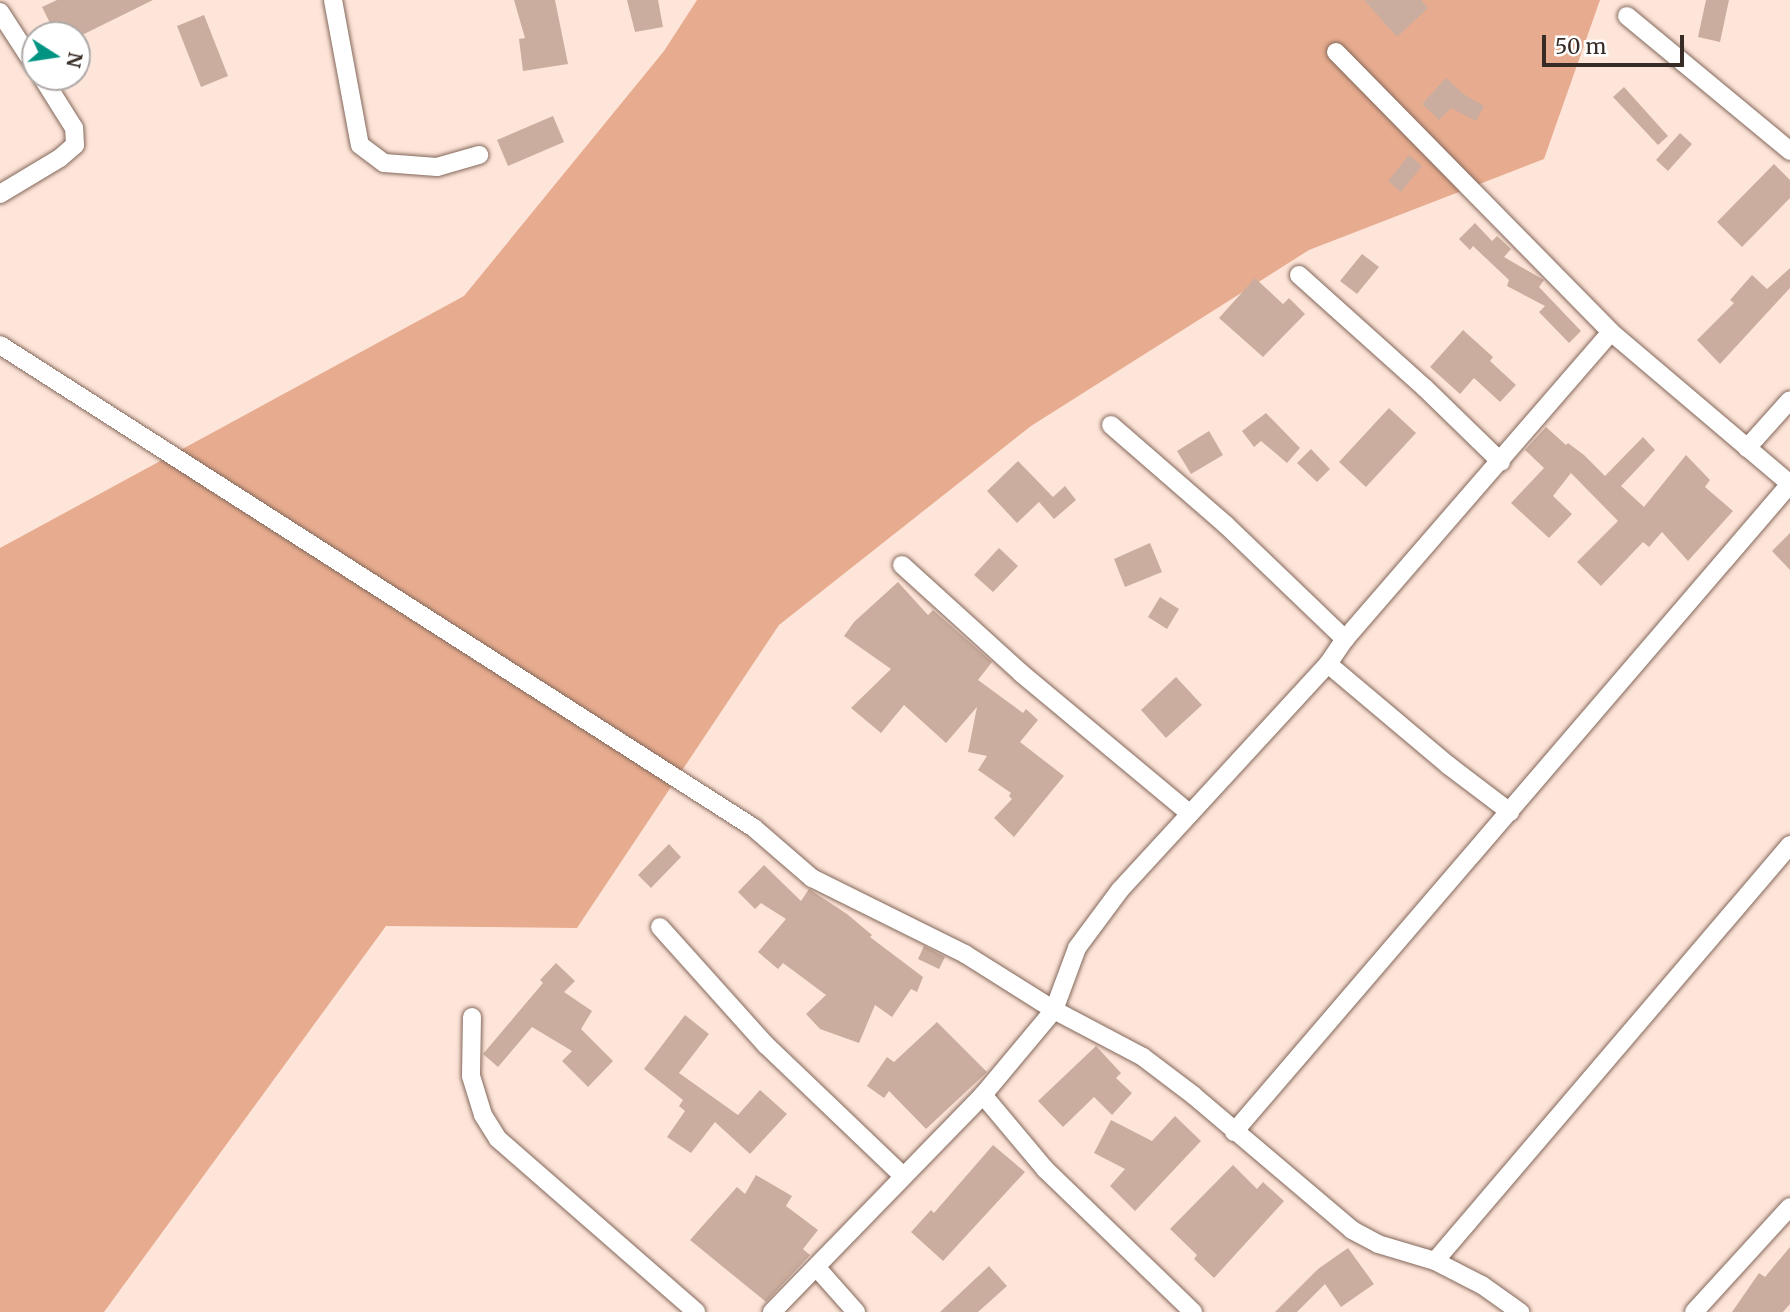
<!DOCTYPE html>
<style>
body{margin:0}
#map{position:relative;width:1790px;height:1312px;overflow:hidden;background:#fee5d9;font-family:Merriweather,serif}
div>[style]{position:absolute}
.green>*{inset:0;background:#e7ac8f}
.building>*{inset:0;background:#caad9e}
.roads{filter:drop-shadow(0 0 2px #82675a) drop-shadow(0 0 2px #82675a)}
.minor>*{height:18px;margin:-9px;padding:0 9px;transform-origin:9px;border-radius:9px;background:#fff}
span{translate:-50% -50%;white-space:nowrap;text-align:center;line-height:1.15;-webkit-text-stroke:5px #fff;paint-order:stroke}
.north{position:absolute;left:21px;top:21px;width:70px;height:70px;box-sizing:border-box;background:#fff;border:2px solid #afaaa8;border-radius:50%;rotate:102deg;font-size:19px;font-weight:700;line-height:28px;text-align:center;color:#372b25}
.north::after{content:'';display:block;margin:auto;width:24px;height:32px;background:#029482;clip-path:polygon(50% 0,100% 100%,50% 72%,0 100%)}
.scale{position:absolute;left:1542px;top:35px;width:142px;height:32px;box-sizing:border-box;border:4px solid #372b25;border-top:0;padding-left:9px;font-size:21px;line-height:24px;white-space:nowrap;color:#372b25;-webkit-text-stroke:5px #fff;paint-order:stroke}
</style>
<div id="map">
<div class="green">
<i style="clip-path:polygon(697px 0,1600px 0,1544px 159px,1309px 250px,1031px 426px,779px 625px,577px 928px,386px 926px,104px 1312px,0 1312px,0 548px,464px 296px,664px 51px)"></i>
</div>
<div class="building">
<i style="clip-path:polygon(57px 0,153px 0,82px 35px,56px 35px,42px 7px)"></i>
<i style="clip-path:polygon(514px 0,555px 0,568px 64px,523px 71px,519px 39px,525px 38px)"></i>
<i style="clip-path:polygon(627px 0,658px 0,663px 27px,635px 32px)"></i>
<i style="clip-path:polygon(1364px 0,1421px 0,1428px 8px,1397px 37px)"></i>
<i style="clip-path:polygon(1706px 0,1729px 0,1720px 42px,1698px 37px)"></i>
<i style="clip-path:polygon(204px 15px,228px 76px,201px 87px,177px 26px)"></i>
<i style="clip-path:polygon(1446px 78px,1465px 95px,1484px 106px,1476px 121px,1451px 108px,1439px 120px,1422px 104px)"></i>
<i style="clip-path:polygon(1624px 87px,1668px 136px,1658px 145px,1613px 97px)"></i>
<i style="clip-path:polygon(553px 116px,564px 142px,508px 166px,497px 140px)"></i>
<i style="clip-path:polygon(1680px 133px,1692px 144px,1668px 171px,1656px 160px)"></i>
<i style="clip-path:polygon(1409px 155px,1422px 166px,1401px 192px,1388px 181px)"></i>
<i style="clip-path:polygon(1774px 164px,1790px 180px,1790px 198px,1742px 247px,1717px 222px)"></i>
<i style="clip-path:polygon(1475px 223px,1492px 241px,1497px 236px,1511px 249px,1504px 257px,1544px 280px,1539px 287px,1581px 331px,1569px 343px,1539px 312px,1545px 306px,1507px 286px,1509px 280px,1473px 246px,1470px 250px,1459px 239px)"></i>
<i style="clip-path:polygon(1362px 254px,1379px 267px,1357px 294px,1340px 281px)"></i>
<i style="clip-path:polygon(1790px 268px,1790px 288px,1720px 364px,1697px 340px,1734px 303px,1730px 300px,1752px 275px,1767px 289px)"></i>
<i style="clip-path:polygon(1255px 278px,1283px 304px,1289px 298px,1305px 314px,1263px 357px,1219px 318px)"></i>
<i style="clip-path:polygon(1463px 330px,1493px 357px,1490px 361px,1516px 385px,1500px 402px,1474px 378px,1460px 394px,1430px 367px)"></i>
<i style="clip-path:polygon(1389px 408px,1416px 433px,1366px 487px,1339px 462px)"></i>
<i style="clip-path:polygon(1266px 413px,1300px 448px,1287px 463px,1261px 441px,1254px 447px,1242px 431px)"></i>
<i style="clip-path:polygon(1546px 427px,1566px 445px,1568px 443px,1584px 455px,1605px 476px,1643px 437px,1655px 450px,1621px 486px,1644px 507px,1686px 455px,1710px 480px,1705px 487px,1733px 511px,1688px 561px,1662px 532px,1649px 547px,1643px 542px,1601px 586px,1577px 562px,1618px 521px,1571px 473px,1553px 496px,1572px 514px,1549px 538px,1511px 503px,1544px 468px,1525px 450px)"></i>
<i style="clip-path:polygon(1209px 431px,1223px 455px,1191px 474px,1177px 451px)"></i>
<i style="clip-path:polygon(1311px 449px,1330px 469px,1317px 482px,1297px 463px)"></i>
<i style="clip-path:polygon(1018px 461px,1053px 497px,1065px 486px,1076px 500px,1054px 519px,1039px 502px,1017px 523px,987px 491px)"></i>
<i style="clip-path:polygon(1790px 533px,1790px 570px,1772px 551px)"></i>
<i style="clip-path:polygon(1150px 543px,1162px 572px,1125px 587px,1114px 559px)"></i>
<i style="clip-path:polygon(999px 548px,1018px 566px,993px 592px,974px 575px)"></i>
<i style="clip-path:polygon(898px 582px,928px 615px,933px 610px,992px 662px,978px 680px,1023px 713px,1026px 709px,1038px 720px,1020px 742px,1064px 776px,1014px 837px,994px 818px,1012px 799px,1009px 796px,1011px 793px,978px 770px,987px 756px,968px 752px,977px 707px,946px 743px,904px 705px,881px 733px,851px 708px,891px 669px,844px 636px,854px 622px)"></i>
<i style="clip-path:polygon(1160px 597px,1179px 609px,1167px 629px,1148px 617px)"></i>
<i style="clip-path:polygon(1176px 677px,1202px 705px,1166px 738px,1141px 710px)"></i>
<i style="clip-path:polygon(669px 844px,681px 857px,651px 888px,638px 875px)"></i>
<i style="clip-path:polygon(764px 865px,801px 901px,809px 889px,847px 914px,872px 935px,870px 937px,923px 977px,917px 992px,911px 989px,892px 1017px,875px 1005px,859px 1043px,820px 1029px,806px 1014px,826px 995px,783px 963px,778px 969px,758px 952px,786px 919px,761px 903px,755px 909px,738px 892px)"></i>
<i style="clip-path:polygon(924px 946px,945px 957px,939px 969px,918px 959px)"></i>
<i style="clip-path:polygon(556px 963px,575px 981px,564px 992px,592px 1011px,581px 1029px,613px 1061px,588px 1087px,562px 1061px,572px 1051px,532px 1027px,498px 1067px,483px 1054px,543px 983px,540px 980px)"></i>
<i style="clip-path:polygon(685px 1015px,709px 1034px,679px 1073px,738px 1115px,760px 1090px,787px 1114px,750px 1154px,715px 1122px,691px 1153px,667px 1137px,685px 1111px,679px 1106px,683px 1100px,644px 1069px)"></i>
<i style="clip-path:polygon(937px 1022px,987px 1072px,926px 1129px,889px 1091px,884px 1098px,867px 1086px,887px 1057px,894px 1062px)"></i>
<i style="clip-path:polygon(1096px 1046px,1121px 1073px,1116px 1078px,1132px 1093px,1112px 1115px,1094px 1097px,1063px 1127px,1038px 1101px)"></i>
<i style="clip-path:polygon(1175px 1116px,1201px 1141px,1135px 1211px,1110px 1186px,1125px 1169px,1094px 1153px,1111px 1120px,1152px 1141px)"></i>
<i style="clip-path:polygon(993px 1145px,1025px 1172px,943px 1261px,911px 1232px,931px 1210px,934px 1213px)"></i>
<i style="clip-path:polygon(1233px 1165px,1257px 1189px,1263px 1182px,1284px 1201px,1214px 1278px,1194px 1259px,1197px 1255px,1170px 1229px)"></i>
<i style="clip-path:polygon(756px 1175px,792px 1196px,786px 1206px,818px 1230px,803px 1249px,810px 1255px,766px 1302px,690px 1240px,737px 1187px,745px 1194px)"></i>
<i style="clip-path:polygon(1790px 1247px,1790px 1304px,1783px 1312px,1732px 1312px,1759px 1273px,1765px 1277px)"></i>
<i style="clip-path:polygon(1348px 1248px,1374px 1284px,1341px 1307px,1325px 1284px,1297px 1312px,1275px 1312px,1318px 1269px)"></i>
<i style="clip-path:polygon(989px 1266px,1007px 1286px,978px 1312px,940px 1312px)"></i>
</div>
<div class="roads">
<div class="minor">
<i style="left:333px;top:0;width:147px;rotate:79.5deg"></i>
<i style="left:360px;top:145px;width:30px;rotate:37deg"></i>
<i style="left:384px;top:163px;width:53px;rotate:4.3deg"></i>
<i style="left:437px;top:167px;width:44px;rotate:-15.9deg"></i>
<i style="left:0;top:12px;width:64px;rotate:57.1deg"></i>
<i style="left:1627px;top:16px;width:212px;rotate:39.6deg"></i>
<i style="left:1336px;top:52px;width:392px;rotate:45.5deg"></i>
<i style="left:1611px;top:332px;width:235px;rotate:40.3deg"></i>
<i style="left:0;top:194px;width:70px;rotate:-31deg"></i>
<i style="left:60px;top:158px;width:20px;rotate:-41deg"></i>
<i style="left:75px;top:145px;width:17px;rotate:-93deg"></i>
<i style="left:74px;top:128px;width:60px;rotate:-122.1deg"></i>
<i style="left:1299px;top:275px;width:169px;rotate:41.9deg"></i>
<i style="left:1425px;top:388px;width:106px;rotate:44.2deg"></i>
<i style="left:0;top:345px;width:895px;rotate:32.64deg"></i>
<i style="left:754px;top:828px;width:77px;rotate:40.8deg"></i>
<i style="left:812px;top:878px;width:171px;rotate:26.4deg"></i>
<i style="left:965px;top:954px;width:105px;rotate:32.2deg"></i>
<i style="left:1054px;top:1010px;width:101px;rotate:27.8deg"></i>
<i style="left:1143px;top:1057px;width:63px;rotate:37.2deg"></i>
<i style="left:1193px;top:1095px;width:209px;rotate:40.3deg"></i>
<i style="left:1352px;top:1230px;width:30px;rotate:28deg"></i>
<i style="left:1378px;top:1244px;width:59px;rotate:16.6deg"></i>
<i style="left:1435px;top:1261px;width:53px;rotate:27.1deg"></i>
<i style="left:1482px;top:1285px;width:47px;rotate:35.4deg"></i>
<i style="left:1111px;top:425px;width:152px;rotate:41deg"></i>
<i style="left:1226px;top:525px;width:165px;rotate:43.8deg"></i>
<i style="left:1747px;top:448px;width:64px;rotate:-48.1deg"></i>
<i style="left:902px;top:565px;width:161px;rotate:42.2deg"></i>
<i style="left:1021px;top:673px;width:219px;rotate:39.8deg"></i>
<i style="left:1328px;top:664px;width:157px;rotate:40.1deg"></i>
<i style="left:1448px;top:765px;width:78px;rotate:37.2deg"></i>
<i style="left:660px;top:927px;width:159px;rotate:48.1deg"></i>
<i style="left:766px;top:1045px;width:190px;rotate:43.7deg"></i>
<i style="left:472px;top:1017px;width:59px;rotate:91deg"></i>
<i style="left:471px;top:1076px;width:41px;rotate:72.9deg"></i>
<i style="left:483px;top:1115px;width:28px;rotate:58deg"></i>
<i style="left:498px;top:1139px;width:263px;rotate:41.1deg"></i>
<i style="left:983px;top:1095px;width:97px;rotate:50deg"></i>
<i style="left:1045px;top:1169px;width:206px;rotate:44deg"></i>
<i style="left:1234px;top:1132px;width:854px;rotate:-49.37deg"></i>
<i style="left:1435px;top:1261px;width:547px;rotate:-49.52deg"></i>
<i style="left:817px;top:1268px;width:59px;rotate:48.4deg"></i>
<i style="left:772px;top:1312px;width:303px;rotate:-45.8deg"></i>
<i style="left:983px;top:1095px;width:111px;rotate:-50.1deg"></i>
<i style="left:1054px;top:1010px;width:66px;rotate:-69.6deg"></i>
<i style="left:1077px;top:948px;width:72px;rotate:-53.4deg"></i>
<i style="left:1120px;top:890px;width:307px;rotate:-47.4deg"></i>
<i style="left:1328px;top:664px;width:30px;rotate:-56deg"></i>
<i style="left:1345px;top:639px;width:406px;rotate:-49.1deg"></i>
<i style="left:1694px;top:1312px;width:142px;rotate:-47.6deg"></i>
</div>
</div>
<div class="north">N</div>
<div class="scale">50 m</div>
</div>
